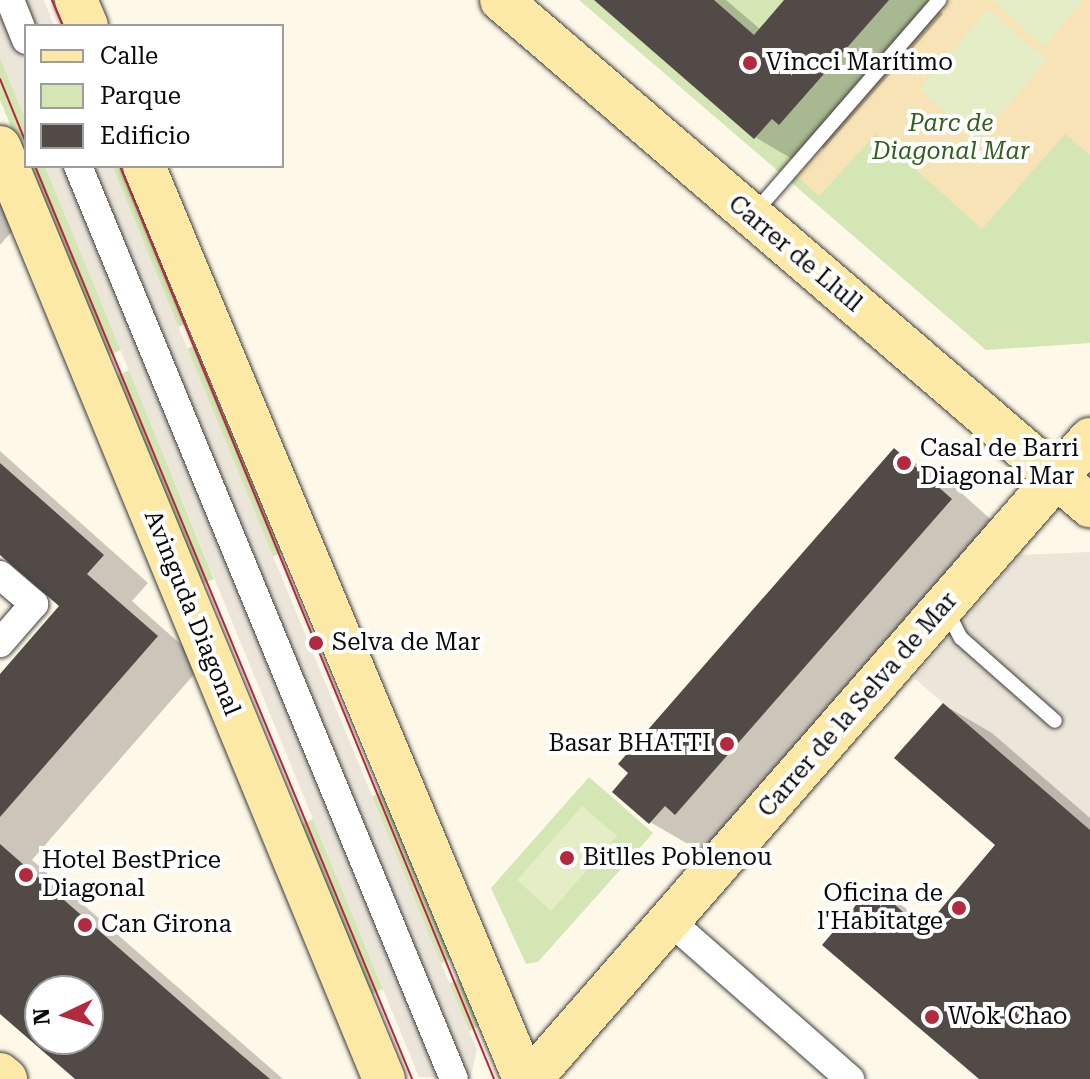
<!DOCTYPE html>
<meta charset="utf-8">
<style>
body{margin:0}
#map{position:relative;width:1090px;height:1079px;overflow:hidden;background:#fef8e8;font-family:"Roboto Serif",serif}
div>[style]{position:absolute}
.green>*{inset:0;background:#d3e6b4}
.sand>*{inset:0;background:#f8e3b7}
.pitch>*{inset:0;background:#e4edc6}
.plaza>*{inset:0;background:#ece5d9}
.shadow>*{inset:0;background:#0003}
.building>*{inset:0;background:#524a47}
.roads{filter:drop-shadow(0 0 2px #3d3d3d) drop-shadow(0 0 2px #3d3d3d)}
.lane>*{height:14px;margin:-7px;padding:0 7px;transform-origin:7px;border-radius:7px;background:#fff}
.street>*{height:28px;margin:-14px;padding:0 14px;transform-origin:14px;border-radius:14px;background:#fff}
.secondary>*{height:42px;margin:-21px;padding:0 21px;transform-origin:21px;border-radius:21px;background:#fce9a6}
.tram>*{height:2px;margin:-1px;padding:0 1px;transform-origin:1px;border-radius:1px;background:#b3293e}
.dots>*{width:22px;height:22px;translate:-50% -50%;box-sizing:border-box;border:4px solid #fff;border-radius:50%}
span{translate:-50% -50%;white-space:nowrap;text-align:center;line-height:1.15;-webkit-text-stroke:8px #fff;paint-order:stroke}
.poi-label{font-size:24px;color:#0a0a0a}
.left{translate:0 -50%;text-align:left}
.right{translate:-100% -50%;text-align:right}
.park-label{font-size:24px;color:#325e1e;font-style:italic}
.street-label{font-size:24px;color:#0a0a0a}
.legend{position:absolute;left:24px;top:24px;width:260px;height:144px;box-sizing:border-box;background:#fff;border:2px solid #9d9d9d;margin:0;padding:10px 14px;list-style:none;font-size:24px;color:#0a0a0a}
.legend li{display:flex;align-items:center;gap:16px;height:40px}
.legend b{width:40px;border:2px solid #9d9d9d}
.north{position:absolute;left:24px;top:975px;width:80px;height:80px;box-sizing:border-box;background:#fff;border:2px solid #9d9d9d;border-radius:50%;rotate:266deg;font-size:22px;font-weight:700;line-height:32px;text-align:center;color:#0a0a0a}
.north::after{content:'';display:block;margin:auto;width:28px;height:36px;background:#b3293e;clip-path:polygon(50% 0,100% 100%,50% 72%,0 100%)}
</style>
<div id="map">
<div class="green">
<i style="clip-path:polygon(579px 0,1090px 0,1090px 343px,986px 350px)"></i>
<i style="clip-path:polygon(0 57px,26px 120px,26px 163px,0 100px)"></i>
<i style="clip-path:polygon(27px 166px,45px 166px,121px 350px,106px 356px)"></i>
<i style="clip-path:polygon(112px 166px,129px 166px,193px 321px,178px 327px)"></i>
<i style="clip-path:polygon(202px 342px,287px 550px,272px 557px,187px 349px)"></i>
<i style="clip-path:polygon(129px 370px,214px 579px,199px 585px,115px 377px)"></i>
<i style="clip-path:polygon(589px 777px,653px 833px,538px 962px,526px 964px,491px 888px)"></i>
<i style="clip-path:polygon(386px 790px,455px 956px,440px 964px,371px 797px)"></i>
<i style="clip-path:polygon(313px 819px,383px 989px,368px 995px,298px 826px)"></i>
<i style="clip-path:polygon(463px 977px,483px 1024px,469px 1031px,448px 984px)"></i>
</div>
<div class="sand">
<i style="clip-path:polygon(944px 0,1090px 0,1090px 155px,1065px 134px,982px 229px,876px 134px,819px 196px,793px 173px)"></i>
</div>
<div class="pitch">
<i style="clip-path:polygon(993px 0,1083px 0,1044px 47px)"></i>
<i style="clip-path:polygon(988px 9px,1047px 60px,978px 140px,919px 89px)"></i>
<i style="clip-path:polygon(582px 806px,617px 836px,551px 911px,517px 880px)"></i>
</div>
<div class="plaza">
<i style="clip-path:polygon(0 0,44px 0,54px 26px,26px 26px,26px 120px,0 57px)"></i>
<i style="clip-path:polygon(45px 166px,112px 166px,477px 1050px,470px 1079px,419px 1077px)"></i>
<i style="clip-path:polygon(1090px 552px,1090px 830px,914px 678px,1020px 555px)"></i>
</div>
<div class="shadow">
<i style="clip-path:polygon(617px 0,726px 0,761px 30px,787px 0,927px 0,943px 14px,824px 149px,815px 144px,799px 163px,755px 137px)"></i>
<i style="clip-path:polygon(0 167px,22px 220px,0 245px)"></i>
<i style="clip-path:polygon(evenodd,0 451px,148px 583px,132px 601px,203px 664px,32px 860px,283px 1079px,77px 1079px,0 1012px,0 677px,62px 606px,0 552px,0 451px,40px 991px,88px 991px,88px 1039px,40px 1039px,40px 991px)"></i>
<i style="clip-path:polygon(894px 451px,949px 482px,1005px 532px,705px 854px,650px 822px)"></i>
<i style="clip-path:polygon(944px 705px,992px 733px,1090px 818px,1090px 1079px,981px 1079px,874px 888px,931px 924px,998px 845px)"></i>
</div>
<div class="building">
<i style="clip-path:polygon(594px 0,714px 0,754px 35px,784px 0,889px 0,779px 125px,772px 119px,754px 139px)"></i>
<i style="clip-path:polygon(894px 448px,952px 499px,675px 815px,665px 806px,649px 824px,612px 792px,628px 773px,618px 764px)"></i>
<i style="clip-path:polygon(0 463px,104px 555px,87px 574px,158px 636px,0 817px,0 674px,59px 606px,0 555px)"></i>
<i style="clip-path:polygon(943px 703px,1090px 830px,1090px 1079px,979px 1079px,822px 945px,873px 885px,923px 930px,995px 845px,894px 758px)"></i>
<i style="clip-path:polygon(evenodd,0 844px,224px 1040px,270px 1079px,75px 1079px,0 1014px,0 844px,40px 991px,88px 991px,88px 1039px,40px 1039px,40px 991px)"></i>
</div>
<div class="roads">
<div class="lane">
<i style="left:755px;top:212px;width:281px;rotate:-49deg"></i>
<i style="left:947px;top:611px;width:30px;rotate:63deg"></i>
<i style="left:961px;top:638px;width:125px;rotate:41.4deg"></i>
</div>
<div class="street">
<i style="left:10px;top:0;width:43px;rotate:68.2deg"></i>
<i style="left:78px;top:166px;width:987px;rotate:67.62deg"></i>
<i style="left:0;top:575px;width:45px;rotate:40.5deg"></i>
<i style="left:34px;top:604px;width:52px;rotate:131.1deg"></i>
<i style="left:670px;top:921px;width:240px;rotate:41.3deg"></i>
</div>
<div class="secondary">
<i style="left:76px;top:0;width:28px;rotate:67deg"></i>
<i style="left:501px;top:0;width:777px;rotate:40.67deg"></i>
<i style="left:0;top:147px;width:1008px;rotate:67.61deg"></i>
<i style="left:144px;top:166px;width:989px;rotate:67.4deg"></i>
<i style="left:0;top:1074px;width:8px;rotate:40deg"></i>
<i style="left:531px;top:1079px;width:850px;rotate:-48.86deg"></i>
</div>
</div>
<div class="tram">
<i style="left:52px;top:0;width:28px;rotate:67deg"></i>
<i style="left:0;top:79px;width:69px;rotate:67.9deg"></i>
<i style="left:35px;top:166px;width:988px;rotate:67.56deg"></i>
<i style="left:120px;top:166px;width:987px;rotate:67.72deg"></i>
</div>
<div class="dots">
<i style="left:750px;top:63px;background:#b3293e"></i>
<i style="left:904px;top:463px;background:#b3293e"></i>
<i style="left:316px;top:643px;background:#b3293e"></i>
<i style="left:727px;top:744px;background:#b3293e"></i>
<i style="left:567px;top:858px;background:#b3293e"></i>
<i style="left:26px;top:875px;background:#b3293e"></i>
<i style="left:959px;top:908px;background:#b3293e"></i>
<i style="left:85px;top:925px;background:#b3293e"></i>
<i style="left:932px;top:1017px;background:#b3293e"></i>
</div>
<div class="poi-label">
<span class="left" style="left:766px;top:63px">Vincci Marítimo</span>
<span class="left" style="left:920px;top:463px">Casal de Barri<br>Diagonal Mar</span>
<span class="left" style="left:332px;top:643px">Selva de Mar</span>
<span class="right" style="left:711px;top:744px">Basar BHATTI</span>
<span class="left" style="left:583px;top:858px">Bitlles Poblenou</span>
<span class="left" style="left:42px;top:875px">Hotel BestPrice<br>Diagonal</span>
<span class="right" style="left:943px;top:908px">Oficina de<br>l'Habitatge</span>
<span class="left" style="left:101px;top:925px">Can Girona</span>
<span class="left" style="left:948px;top:1017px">Wok Chao</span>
</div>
<div class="park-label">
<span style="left:951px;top:138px">Parc de<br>Diagonal Mar</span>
</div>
<div class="street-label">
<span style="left:795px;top:254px;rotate:40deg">Carrer de Llull</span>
<span style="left:192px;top:613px;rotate:68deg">Avinguda Diagonal</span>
<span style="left:858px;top:705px;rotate:-49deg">Carrer de la Selva de Mar</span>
</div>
<ul class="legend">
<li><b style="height:10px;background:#fce9a6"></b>Calle</li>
<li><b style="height:22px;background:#d3e6b4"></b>Parque</li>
<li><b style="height:22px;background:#524a47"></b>Edificio</li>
</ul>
<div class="north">N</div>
</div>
